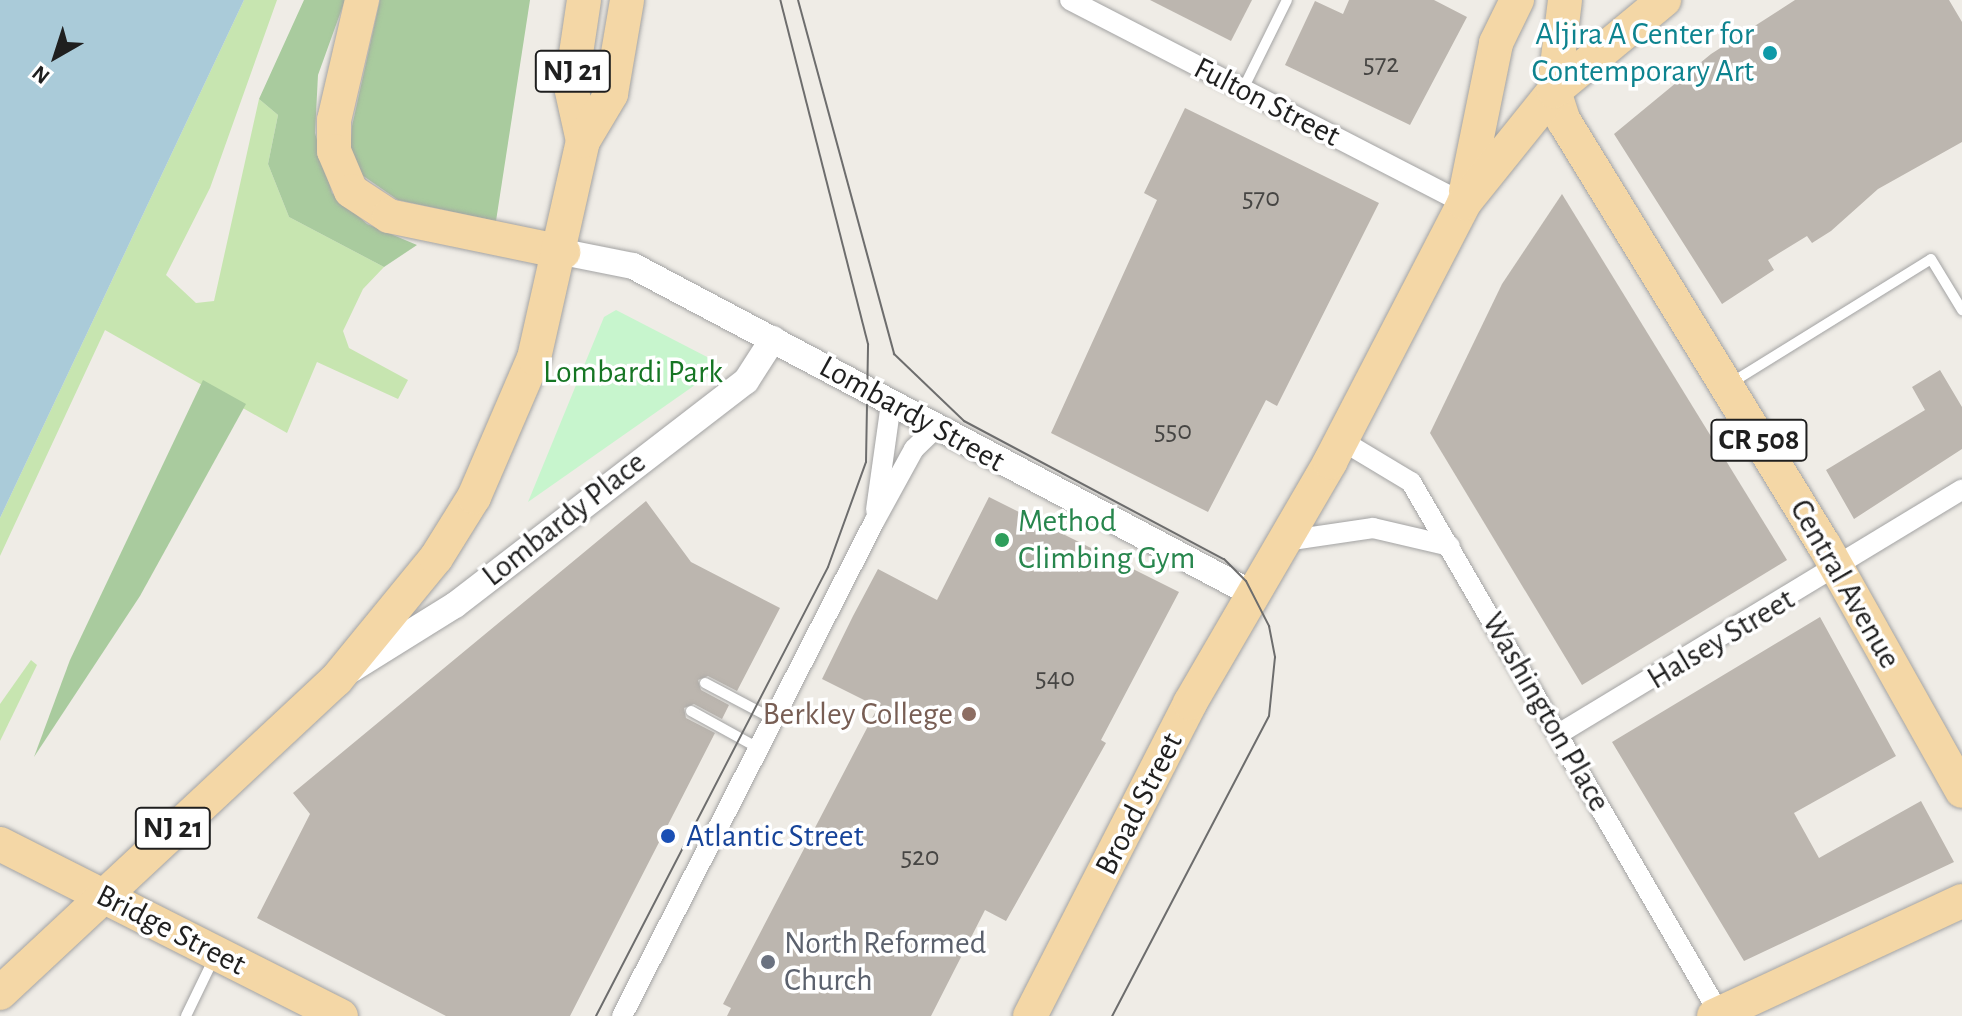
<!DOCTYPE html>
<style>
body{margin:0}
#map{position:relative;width:1962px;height:1016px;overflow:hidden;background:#efece6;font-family:"Alegreya Sans",sans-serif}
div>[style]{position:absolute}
.grass>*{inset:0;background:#c7e5b0}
.forest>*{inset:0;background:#a9cb9e}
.park>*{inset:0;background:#c7f5cd}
.water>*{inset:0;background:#aacbd9}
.building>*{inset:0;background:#bcb6af}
.roads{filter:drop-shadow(0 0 2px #a3a3a3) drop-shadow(0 0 2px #a3a3a3)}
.service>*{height:10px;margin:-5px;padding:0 5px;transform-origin:5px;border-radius:5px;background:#fff}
.minor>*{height:20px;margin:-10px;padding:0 10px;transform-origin:10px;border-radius:10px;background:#fff}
.tertiary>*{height:26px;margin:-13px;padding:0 13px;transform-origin:13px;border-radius:13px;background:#fff}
.primary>*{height:34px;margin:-17px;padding:0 17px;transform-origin:17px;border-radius:17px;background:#f4d7a6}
.tram>*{height:2px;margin:-1px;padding:0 1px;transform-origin:1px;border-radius:1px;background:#6d6d6d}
.dots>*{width:22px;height:22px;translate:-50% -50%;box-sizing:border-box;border:4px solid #fff;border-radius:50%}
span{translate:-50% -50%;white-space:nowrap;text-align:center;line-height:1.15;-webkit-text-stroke:7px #fff;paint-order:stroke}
.number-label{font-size:28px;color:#464543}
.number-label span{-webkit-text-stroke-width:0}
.shield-label span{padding:2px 6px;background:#fff;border:2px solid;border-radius:6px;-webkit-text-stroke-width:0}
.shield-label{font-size:30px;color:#1f1f1f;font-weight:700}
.culture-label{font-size:32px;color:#0d838f}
.right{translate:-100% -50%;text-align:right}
.street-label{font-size:32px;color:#1f1f1f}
.park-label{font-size:32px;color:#157523}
.leisure-label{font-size:32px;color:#27864d}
.left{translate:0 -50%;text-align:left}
.education-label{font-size:32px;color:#785e54}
.transit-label{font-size:32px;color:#164399}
.worship-label{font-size:32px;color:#5b616d}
.north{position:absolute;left:16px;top:16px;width:80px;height:80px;-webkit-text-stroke:6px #fff;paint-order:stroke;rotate:219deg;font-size:22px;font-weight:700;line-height:32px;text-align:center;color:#1f1f1f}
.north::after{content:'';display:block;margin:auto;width:28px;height:36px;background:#1f1f1f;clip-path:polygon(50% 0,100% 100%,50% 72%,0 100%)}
</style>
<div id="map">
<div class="grass">
<i style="clip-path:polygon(244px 0,277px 0,210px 188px,166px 275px,196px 303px,214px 301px,259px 99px,278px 115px,268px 164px,289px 217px,384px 267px,363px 289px,343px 331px,349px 348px,408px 380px,398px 399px,317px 362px,287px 433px,105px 330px,0 556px,0 518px)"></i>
<i style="clip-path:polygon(31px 660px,37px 665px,0 741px,0 704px)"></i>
</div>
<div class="forest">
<i style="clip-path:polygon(304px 0,345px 0,318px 75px,315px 133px,332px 193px,367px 224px,417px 245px,384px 267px,289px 217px,268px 164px,278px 115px,259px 99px)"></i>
<i style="clip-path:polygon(380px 0,530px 0,496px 221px,398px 200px,359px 173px,350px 153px,352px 126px)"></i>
<i style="clip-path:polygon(203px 380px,246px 404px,140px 596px,34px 757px,70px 660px)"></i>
</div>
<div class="park">
<i style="clip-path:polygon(616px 310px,711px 359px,715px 371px,528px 502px,604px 317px)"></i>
</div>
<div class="water">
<i style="clip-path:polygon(0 0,244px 0,0 518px)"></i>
</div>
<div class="building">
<i style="clip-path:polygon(1150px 0,1252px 0,1231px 41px)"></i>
<i style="clip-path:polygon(1349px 0,1434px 0,1467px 17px,1410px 125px,1285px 65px,1315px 1px,1343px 14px)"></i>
<i style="clip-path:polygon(1795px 0,1949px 0,1962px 22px,1962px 142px,1878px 189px,1831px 231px,1812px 243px,1807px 236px,1768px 260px,1774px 270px,1722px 304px,1614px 134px,1711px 54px)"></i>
<i style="clip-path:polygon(1185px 108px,1379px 203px,1277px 406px,1266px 400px,1208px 512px,1051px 433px,1157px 200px,1144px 193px)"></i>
<i style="clip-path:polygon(1562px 194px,1787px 560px,1582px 685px,1430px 433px,1502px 284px)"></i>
<i style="clip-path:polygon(1940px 370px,1962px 407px,1962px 449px,1854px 519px,1826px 470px,1925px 410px,1912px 387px)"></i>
<i style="clip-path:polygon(989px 497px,1179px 592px,1101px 740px,1106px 743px,1006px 921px,985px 910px,931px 1016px,727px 1016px,731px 1008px,723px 1004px,878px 707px,822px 679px,853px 616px,878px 569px,937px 600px)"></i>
<i style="clip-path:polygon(646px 501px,691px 562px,780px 608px,737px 691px,708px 676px,698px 680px,701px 690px,729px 705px,722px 719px,694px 704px,684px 708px,686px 718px,715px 733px,570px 1016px,446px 1016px,257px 918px,310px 814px,293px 793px)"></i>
<i style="clip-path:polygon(1820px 617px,1896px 756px,1794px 813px,1819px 858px,1921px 801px,1954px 862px,1744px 961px,1612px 742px)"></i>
</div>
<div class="roads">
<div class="service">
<i style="left:1243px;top:89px;width:99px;rotate:-63.7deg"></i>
<i style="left:1731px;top:383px;width:235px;rotate:-31.8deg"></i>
<i style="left:1931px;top:259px;width:60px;rotate:58.7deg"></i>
<i style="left:705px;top:683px;width:77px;rotate:27.9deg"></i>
<i style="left:691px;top:711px;width:77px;rotate:28.9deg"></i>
<i style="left:186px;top:1016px;width:64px;rotate:-64.2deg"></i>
</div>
<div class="minor">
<i style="left:1070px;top:0;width:443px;rotate:27.3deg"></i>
<i style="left:1341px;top:440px;width:82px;rotate:31deg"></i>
<i style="left:1411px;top:482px;width:614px;rotate:59.88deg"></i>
<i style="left:876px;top:510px;width:108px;rotate:-82deg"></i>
<i style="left:1285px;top:541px;width:89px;rotate:-8.4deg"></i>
<i style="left:1373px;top:528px;width:79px;rotate:13.2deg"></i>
<i style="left:1560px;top:733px;width:470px;rotate:-31.2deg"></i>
<i style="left:622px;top:1016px;width:555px;rotate:-62.97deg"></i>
<i style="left:874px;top:522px;width:83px;rotate:-61.3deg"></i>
<i style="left:914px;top:449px;width:29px;rotate:-44deg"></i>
</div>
<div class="tertiary">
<i style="left:563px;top:252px;width:71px;rotate:11.3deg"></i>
<i style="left:633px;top:266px;width:704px;rotate:27.88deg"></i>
<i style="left:352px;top:669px;width:121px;rotate:-31.9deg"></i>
<i style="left:455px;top:605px;width:367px;rotate:-37.6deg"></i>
<i style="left:746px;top:381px;width:50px;rotate:-57.3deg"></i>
</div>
<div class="primary">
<i style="left:362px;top:0;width:123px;rotate:103.1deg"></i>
<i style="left:334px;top:120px;width:31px;rotate:90deg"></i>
<i style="left:334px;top:151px;width:43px;rotate:67deg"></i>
<i style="left:351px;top:191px;width:45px;rotate:33.3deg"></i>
<i style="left:389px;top:216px;width:178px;rotate:11.7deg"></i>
<i style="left:1565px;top:0;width:92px;rotate:96.9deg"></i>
<i style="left:1554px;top:91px;width:32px;rotate:72deg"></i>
<i style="left:1564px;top:121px;width:497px;rotate:58.5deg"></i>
<i style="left:1824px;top:545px;width:282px;rotate:60.7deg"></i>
<i style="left:583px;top:141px;width:55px;rotate:-102.5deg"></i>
<i style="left:571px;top:87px;width:88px;rotate:-81.5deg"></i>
<i style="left:1466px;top:191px;width:151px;rotate:-78.5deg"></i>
<i style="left:1496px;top:43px;width:48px;rotate:-64deg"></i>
<i style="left:0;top:844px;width:382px;rotate:26.8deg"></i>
<i style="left:0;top:993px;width:459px;rotate:-43deg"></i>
<i style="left:336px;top:680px;width:158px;rotate:-50.7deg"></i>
<i style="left:436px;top:558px;width:72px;rotate:-58.1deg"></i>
<i style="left:474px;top:497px;width:151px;rotate:-66.7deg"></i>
<i style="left:534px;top:358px;width:222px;rotate:-77.3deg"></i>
<i style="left:583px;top:141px;width:55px;rotate:-59.2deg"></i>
<i style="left:611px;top:94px;width:95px;rotate:-80.3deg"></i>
<i style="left:1030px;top:1016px;width:352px;rotate:-62.9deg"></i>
<i style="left:1190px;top:703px;width:279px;rotate:-59.8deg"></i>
<i style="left:1330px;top:462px;width:292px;rotate:-62.6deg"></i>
<i style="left:1464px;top:203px;width:144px;rotate:-51.2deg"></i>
<i style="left:1554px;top:91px;width:143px;rotate:-39.6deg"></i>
<i style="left:1714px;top:1016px;width:273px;rotate:-24.9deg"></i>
</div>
</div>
<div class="tram">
<i style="left:798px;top:0;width:367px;rotate:74.8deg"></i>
<i style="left:894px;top:354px;width:97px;rotate:43.7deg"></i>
<i style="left:964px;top:421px;width:294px;rotate:28deg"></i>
<i style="left:1224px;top:559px;width:31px;rotate:45deg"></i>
<i style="left:1246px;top:581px;width:51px;rotate:62.9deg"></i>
<i style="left:1269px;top:626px;width:32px;rotate:79deg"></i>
<i style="left:1275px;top:657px;width:59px;rotate:95.8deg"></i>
<i style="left:1269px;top:716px;width:339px;rotate:117.6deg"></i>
<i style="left:596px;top:1016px;width:505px;rotate:-62.67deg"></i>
<i style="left:828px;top:567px;width:112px;rotate:-70.1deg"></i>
<i style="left:866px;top:462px;width:118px;rotate:-89deg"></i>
<i style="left:868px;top:344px;width:355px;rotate:-104.3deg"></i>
</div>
<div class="dots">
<i style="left:1770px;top:53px;background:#0f9aa8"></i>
<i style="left:1002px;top:540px;background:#2e9e5b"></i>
<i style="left:969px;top:714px;background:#8d6e63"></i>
<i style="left:668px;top:836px;background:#1a4fb4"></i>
<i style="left:768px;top:962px;background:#6b7280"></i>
</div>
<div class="number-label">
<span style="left:1381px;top:64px">572</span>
<span style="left:1261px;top:198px">570</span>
<span style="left:1173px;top:431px">550</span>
<span style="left:1055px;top:678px">540</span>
<span style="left:920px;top:857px">520</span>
</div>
<div class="shield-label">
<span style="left:573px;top:71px">NJ 21</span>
<span style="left:1759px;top:440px">CR 508</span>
<span style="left:173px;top:828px">NJ 21</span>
</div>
<div class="culture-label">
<span class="right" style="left:1754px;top:53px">Aljira A Center for<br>Contemporary Art</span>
</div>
<div class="street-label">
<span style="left:1267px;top:102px;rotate:27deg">Fulton Street</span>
<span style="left:912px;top:414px;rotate:29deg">Lombardy Street</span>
<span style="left:564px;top:519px;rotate:-38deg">Lombardy Place</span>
<span style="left:1845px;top:584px;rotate:60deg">Central Avenue</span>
<span style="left:1721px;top:639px;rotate:-31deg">Halsey Street</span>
<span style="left:1546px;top:712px;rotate:60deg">Washington Place</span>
<span style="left:1139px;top:804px;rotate:-63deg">Broad Street</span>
<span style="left:171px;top:930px;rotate:27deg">Bridge Street</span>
</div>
<div class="park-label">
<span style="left:633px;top:372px">Lombardi Park</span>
</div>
<div class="leisure-label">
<span class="left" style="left:1018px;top:540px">Method<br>Climbing Gym</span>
</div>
<div class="education-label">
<span class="right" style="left:953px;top:714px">Berkley College</span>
</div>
<div class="transit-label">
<span class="left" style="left:686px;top:836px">Atlantic Street</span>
</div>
<div class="worship-label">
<span class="left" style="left:784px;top:962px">North Reformed<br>Church</span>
</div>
<div class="north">N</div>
</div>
